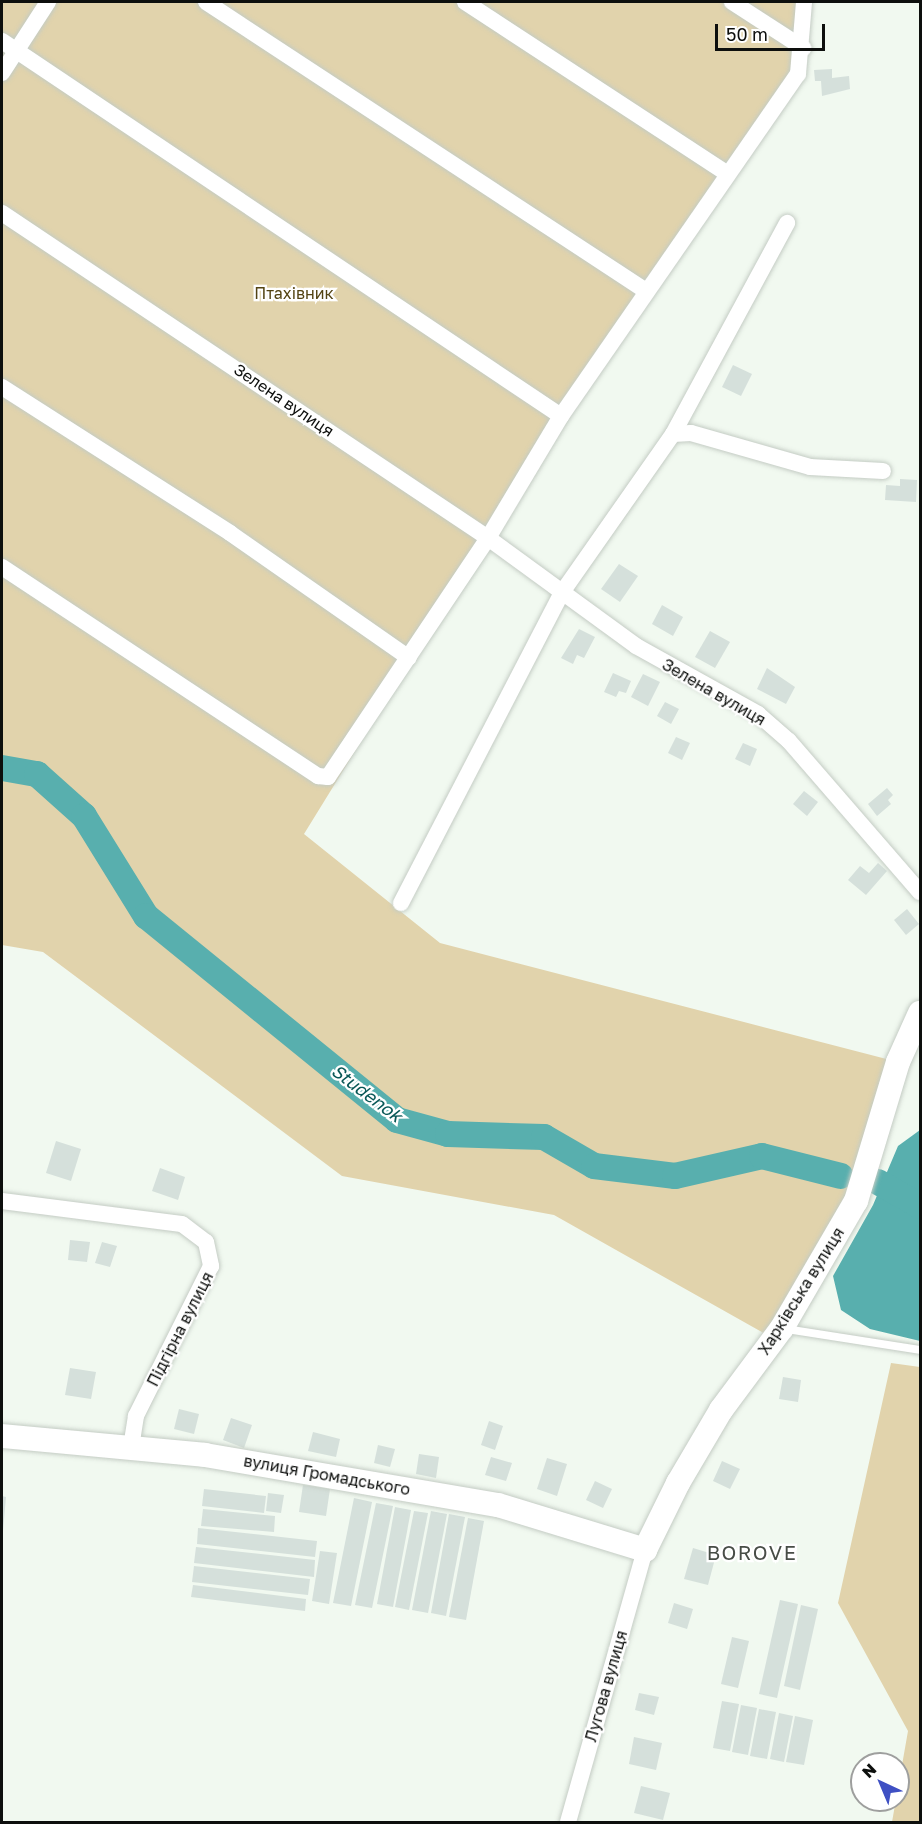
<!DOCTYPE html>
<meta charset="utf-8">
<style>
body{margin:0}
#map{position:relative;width:922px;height:1824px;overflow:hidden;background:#f1f9f0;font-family:"Golos Text",sans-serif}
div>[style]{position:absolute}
.green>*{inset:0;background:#e1d3ac}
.water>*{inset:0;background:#58afae}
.river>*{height:26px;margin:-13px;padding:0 13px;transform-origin:13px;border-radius:13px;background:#58afae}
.building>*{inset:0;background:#d5e0db}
.roads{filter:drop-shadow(0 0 2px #c4ccc4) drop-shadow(0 0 2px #c4ccc4)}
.lane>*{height:8px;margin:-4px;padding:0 4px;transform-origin:4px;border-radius:4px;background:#fff}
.street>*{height:16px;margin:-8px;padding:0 8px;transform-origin:8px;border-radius:8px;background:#fff}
.secondary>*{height:24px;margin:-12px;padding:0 12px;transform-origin:12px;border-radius:12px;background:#fff}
span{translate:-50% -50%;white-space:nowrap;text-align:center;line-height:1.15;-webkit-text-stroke:4.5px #fff;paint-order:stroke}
.park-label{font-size:16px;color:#534312}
.street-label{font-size:16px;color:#0d0f0d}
.water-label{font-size:18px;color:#095857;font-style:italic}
.quarter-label{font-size:20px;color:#474d46;letter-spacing:1.5px}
.frame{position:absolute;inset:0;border:3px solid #0d0f0d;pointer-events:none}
.north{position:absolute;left:850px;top:1752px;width:60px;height:60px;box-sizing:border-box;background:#fff;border:2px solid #9e9f9e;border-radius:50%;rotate:316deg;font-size:16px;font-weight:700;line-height:24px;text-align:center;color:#0d0f0d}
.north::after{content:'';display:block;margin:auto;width:21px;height:27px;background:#3f50c3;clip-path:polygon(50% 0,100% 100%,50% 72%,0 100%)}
.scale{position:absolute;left:715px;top:24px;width:110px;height:27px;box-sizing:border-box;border:3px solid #0d0f0d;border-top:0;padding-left:8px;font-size:18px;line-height:21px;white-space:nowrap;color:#0d0f0d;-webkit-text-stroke:4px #fff;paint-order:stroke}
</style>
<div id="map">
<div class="green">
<i style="clip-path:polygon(2px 2px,733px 2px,803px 48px,798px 74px,552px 432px,304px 834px,440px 943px,898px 1062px,856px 1201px,774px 1339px,554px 1215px,342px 1176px,43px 952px,2px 945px)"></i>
<i style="clip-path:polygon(744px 2px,801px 2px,802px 38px)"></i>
<i style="clip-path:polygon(891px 1363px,920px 1367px,920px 1822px,892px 1822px,908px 1731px,838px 1603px)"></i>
</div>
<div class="water">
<i style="clip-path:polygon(920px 1130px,920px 1341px,870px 1329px,841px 1310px,833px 1276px,873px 1205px,898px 1146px)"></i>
</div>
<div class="river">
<i style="left:2px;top:768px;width:36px;rotate:10deg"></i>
<i style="left:37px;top:774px;width:63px;rotate:41.8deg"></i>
<i style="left:84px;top:816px;width:118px;rotate:58.2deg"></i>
<i style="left:146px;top:916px;width:323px;rotate:39.1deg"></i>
<i style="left:397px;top:1120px;width:53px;rotate:15.4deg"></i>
<i style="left:448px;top:1134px;width:96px;rotate:1.8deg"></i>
<i style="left:544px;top:1137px;width:58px;rotate:30.1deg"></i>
<i style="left:594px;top:1166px;width:82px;rotate:7deg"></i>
<i style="left:675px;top:1176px;width:89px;rotate:-12.9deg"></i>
<i style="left:762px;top:1156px;width:81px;rotate:14.2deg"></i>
<i style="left:878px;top:1182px;width:48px;rotate:29.7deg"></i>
</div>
<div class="building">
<i style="clip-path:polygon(832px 69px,832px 78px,849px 76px,850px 89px,822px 96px,821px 81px,815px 81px,814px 70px)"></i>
<i style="clip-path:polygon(733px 365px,752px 374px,741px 396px,722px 387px)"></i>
<i style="clip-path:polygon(900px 479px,917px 480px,916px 502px,885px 500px,886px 485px,900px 486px)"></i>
<i style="clip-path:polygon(619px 564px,638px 576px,620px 602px,601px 589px)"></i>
<i style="clip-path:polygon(662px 605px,683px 617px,673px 636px,652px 624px)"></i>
<i style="clip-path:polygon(579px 629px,595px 637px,584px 658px,577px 655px,573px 664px,561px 658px)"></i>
<i style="clip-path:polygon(710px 631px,730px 642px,715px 668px,695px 657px)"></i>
<i style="clip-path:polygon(767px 668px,795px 687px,786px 704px,757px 689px)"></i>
<i style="clip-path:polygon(613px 673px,631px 681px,626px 693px,619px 691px,616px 697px,604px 692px)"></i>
<i style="clip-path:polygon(643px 674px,660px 682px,648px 706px,631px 697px)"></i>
<i style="clip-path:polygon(665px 702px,679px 709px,671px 724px,657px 716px)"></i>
<i style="clip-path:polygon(676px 737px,690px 743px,682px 760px,668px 753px)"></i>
<i style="clip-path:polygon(743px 743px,757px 749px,750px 766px,735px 759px)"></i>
<i style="clip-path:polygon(887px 788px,893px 795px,888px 800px,891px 804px,877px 816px,868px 804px)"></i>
<i style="clip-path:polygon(804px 791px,818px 802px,807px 816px,793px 804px)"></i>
<i style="clip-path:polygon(878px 863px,887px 871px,866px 895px,848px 880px,860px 866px,869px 873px)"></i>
<i style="clip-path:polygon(907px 909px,919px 924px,906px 935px,894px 920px)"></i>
<i style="clip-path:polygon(56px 1141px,81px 1149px,71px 1181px,46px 1173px)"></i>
<i style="clip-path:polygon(160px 1168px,185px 1177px,178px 1200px,152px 1191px)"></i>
<i style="clip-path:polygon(70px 1240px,90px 1242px,87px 1262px,68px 1260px)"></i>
<i style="clip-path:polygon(102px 1242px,117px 1246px,110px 1267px,95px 1263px)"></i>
<i style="clip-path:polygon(70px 1368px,96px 1372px,91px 1399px,65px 1395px)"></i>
<i style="clip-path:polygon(783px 1377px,801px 1380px,798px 1402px,779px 1399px)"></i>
<i style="clip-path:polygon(179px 1409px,199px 1414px,194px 1434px,174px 1429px)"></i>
<i style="clip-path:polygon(231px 1418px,252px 1425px,244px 1448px,223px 1440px)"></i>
<i style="clip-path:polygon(489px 1421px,503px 1426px,495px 1450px,481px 1445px)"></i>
<i style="clip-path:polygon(313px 1432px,340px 1439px,336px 1457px,308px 1451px)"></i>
<i style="clip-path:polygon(378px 1445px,395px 1449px,390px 1467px,374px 1463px)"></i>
<i style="clip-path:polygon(419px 1454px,439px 1457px,436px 1478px,416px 1474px)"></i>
<i style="clip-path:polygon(491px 1457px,512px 1463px,506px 1481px,485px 1475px)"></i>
<i style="clip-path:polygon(547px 1458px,567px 1464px,557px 1496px,537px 1489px)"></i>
<i style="clip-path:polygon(722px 1461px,740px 1469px,730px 1489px,713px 1481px)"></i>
<i style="clip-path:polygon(595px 1481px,612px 1489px,603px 1508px,586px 1500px)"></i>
<i style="clip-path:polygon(303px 1485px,330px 1489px,326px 1516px,299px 1512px)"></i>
<i style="clip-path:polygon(204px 1489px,266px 1496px,264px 1513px,202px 1506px)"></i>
<i style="clip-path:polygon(268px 1493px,284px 1495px,281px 1513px,266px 1511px)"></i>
<i style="clip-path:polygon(2px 1496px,6px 1497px,3px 1531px,2px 1531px)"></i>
<i style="clip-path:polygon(354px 1498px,372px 1502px,351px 1606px,333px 1603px)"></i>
<i style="clip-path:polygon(376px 1503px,393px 1506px,372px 1608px,355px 1605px)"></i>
<i style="clip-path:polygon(395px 1507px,411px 1510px,393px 1607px,377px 1604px)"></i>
<i style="clip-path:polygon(203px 1509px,275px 1516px,274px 1532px,201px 1526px)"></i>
<i style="clip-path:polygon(414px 1511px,428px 1513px,409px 1610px,395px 1607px)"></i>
<i style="clip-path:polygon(431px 1511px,447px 1514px,428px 1613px,412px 1610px)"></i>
<i style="clip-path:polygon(449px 1514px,465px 1517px,446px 1616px,431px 1613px)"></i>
<i style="clip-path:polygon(468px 1518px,484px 1521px,466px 1620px,449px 1617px)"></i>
<i style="clip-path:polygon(198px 1528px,317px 1541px,315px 1557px,197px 1544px)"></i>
<i style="clip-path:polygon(196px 1547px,315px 1560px,314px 1577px,194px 1563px)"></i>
<i style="clip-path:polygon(693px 1548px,716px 1555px,708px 1585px,684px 1579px)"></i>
<i style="clip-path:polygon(320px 1551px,337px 1553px,329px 1604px,312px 1601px)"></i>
<i style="clip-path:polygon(194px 1566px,310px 1579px,308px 1595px,192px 1582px)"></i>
<i style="clip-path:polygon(193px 1585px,306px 1599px,305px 1611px,191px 1597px)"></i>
<i style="clip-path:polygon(780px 1600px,798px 1604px,777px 1698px,759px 1694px)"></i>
<i style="clip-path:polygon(674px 1603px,693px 1609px,687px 1629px,668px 1623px)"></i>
<i style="clip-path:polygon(801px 1605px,818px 1609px,800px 1690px,784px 1686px)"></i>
<i style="clip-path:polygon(732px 1637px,749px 1641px,738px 1688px,721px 1684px)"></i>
<i style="clip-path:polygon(639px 1693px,659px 1697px,654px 1715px,635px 1710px)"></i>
<i style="clip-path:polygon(722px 1701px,739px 1704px,730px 1751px,713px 1748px)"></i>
<i style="clip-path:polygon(741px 1705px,757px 1708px,748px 1755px,732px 1752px)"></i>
<i style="clip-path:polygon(759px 1709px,776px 1712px,767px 1759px,750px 1756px)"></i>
<i style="clip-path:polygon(779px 1713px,793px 1716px,784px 1762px,770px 1759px)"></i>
<i style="clip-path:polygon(795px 1716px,813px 1720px,804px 1765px,786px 1762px)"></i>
<i style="clip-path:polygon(634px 1737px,662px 1743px,656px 1770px,629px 1764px)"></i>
<i style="clip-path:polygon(641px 1786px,670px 1793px,663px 1820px,634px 1813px)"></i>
</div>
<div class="roads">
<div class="lane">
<i style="left:786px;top:1329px;width:136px;rotate:8.9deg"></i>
</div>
<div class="street">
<i style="left:206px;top:2px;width:526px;rotate:33.3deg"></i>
<i style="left:465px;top:2px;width:314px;rotate:33.2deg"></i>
<i style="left:732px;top:2px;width:85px;rotate:32.9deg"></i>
<i style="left:2px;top:41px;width:673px;rotate:33.86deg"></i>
<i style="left:2px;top:73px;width:85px;rotate:-57.1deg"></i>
<i style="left:2px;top:213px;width:585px;rotate:33.77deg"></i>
<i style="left:488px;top:538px;width:183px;rotate:36.1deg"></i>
<i style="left:636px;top:646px;width:140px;rotate:29.1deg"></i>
<i style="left:758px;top:714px;width:41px;rotate:41.1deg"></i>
<i style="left:789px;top:741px;width:200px;rotate:49.1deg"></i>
<i style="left:2px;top:387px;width:271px;rotate:32.6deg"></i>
<i style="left:230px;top:533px;width:218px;rotate:34.9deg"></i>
<i style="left:673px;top:434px;width:240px;rotate:-61.6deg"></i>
<i style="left:2px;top:567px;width:379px;rotate:33.5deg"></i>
<i style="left:318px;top:776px;width:10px;rotate:6deg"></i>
<i style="left:328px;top:777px;width:288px;rotate:-56.2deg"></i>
<i style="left:488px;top:538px;width:142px;rotate:-59.1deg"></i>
<i style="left:561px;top:416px;width:416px;rotate:-55.3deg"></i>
<i style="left:798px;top:74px;width:72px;rotate:-85.2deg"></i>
<i style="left:401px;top:903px;width:352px;rotate:-62.6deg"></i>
<i style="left:563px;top:591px;width:192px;rotate:-55deg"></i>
<i style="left:673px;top:434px;width:18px;rotate:-3deg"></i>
<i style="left:691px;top:433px;width:124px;rotate:15.9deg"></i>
<i style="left:810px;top:467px;width:73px;rotate:3.1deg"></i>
<i style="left:2px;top:1201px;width:181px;rotate:7.3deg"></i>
<i style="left:182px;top:1224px;width:30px;rotate:37deg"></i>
<i style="left:206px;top:1242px;width:25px;rotate:78deg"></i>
<i style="left:211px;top:1266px;width:168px;rotate:116.6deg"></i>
<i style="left:136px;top:1416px;width:31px;rotate:99deg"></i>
<i style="left:568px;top:1822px;width:283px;rotate:-74.2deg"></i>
</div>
<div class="secondary">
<i style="left:2px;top:1436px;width:204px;rotate:5.3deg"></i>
<i style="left:205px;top:1455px;width:297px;rotate:9.7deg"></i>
<i style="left:498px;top:1505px;width:154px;rotate:17deg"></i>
<i style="left:645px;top:1550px;width:75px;rotate:-63.8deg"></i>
<i style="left:678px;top:1483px;width:85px;rotate:-59.5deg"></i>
<i style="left:721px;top:1410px;width:102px;rotate:-53.4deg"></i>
<i style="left:782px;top:1328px;width:147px;rotate:-59.8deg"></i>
<i style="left:856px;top:1201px;width:145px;rotate:-73.2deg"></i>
<i style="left:898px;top:1062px;width:54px;rotate:-65.8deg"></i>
</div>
</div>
<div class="park-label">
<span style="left:294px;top:293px">Птахівник</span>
</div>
<div class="street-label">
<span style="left:284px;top:400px;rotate:34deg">Зелена вулиця</span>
<span style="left:714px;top:692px;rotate:30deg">Зелена вулиця</span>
<span style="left:801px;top:1291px;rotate:-58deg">Харківська вулиця</span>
<span style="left:180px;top:1329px;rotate:-63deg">Підгірна вулиця</span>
<span style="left:327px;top:1475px;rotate:10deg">вулиця Громадського</span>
<span style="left:606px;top:1686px;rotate:-74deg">Лугова вулиця</span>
</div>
<div class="water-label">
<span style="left:367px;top:1093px;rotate:37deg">Studenok</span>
</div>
<div class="quarter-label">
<span style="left:752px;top:1552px">BOROVE</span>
</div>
<div class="frame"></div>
<div class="north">N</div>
<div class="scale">50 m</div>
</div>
